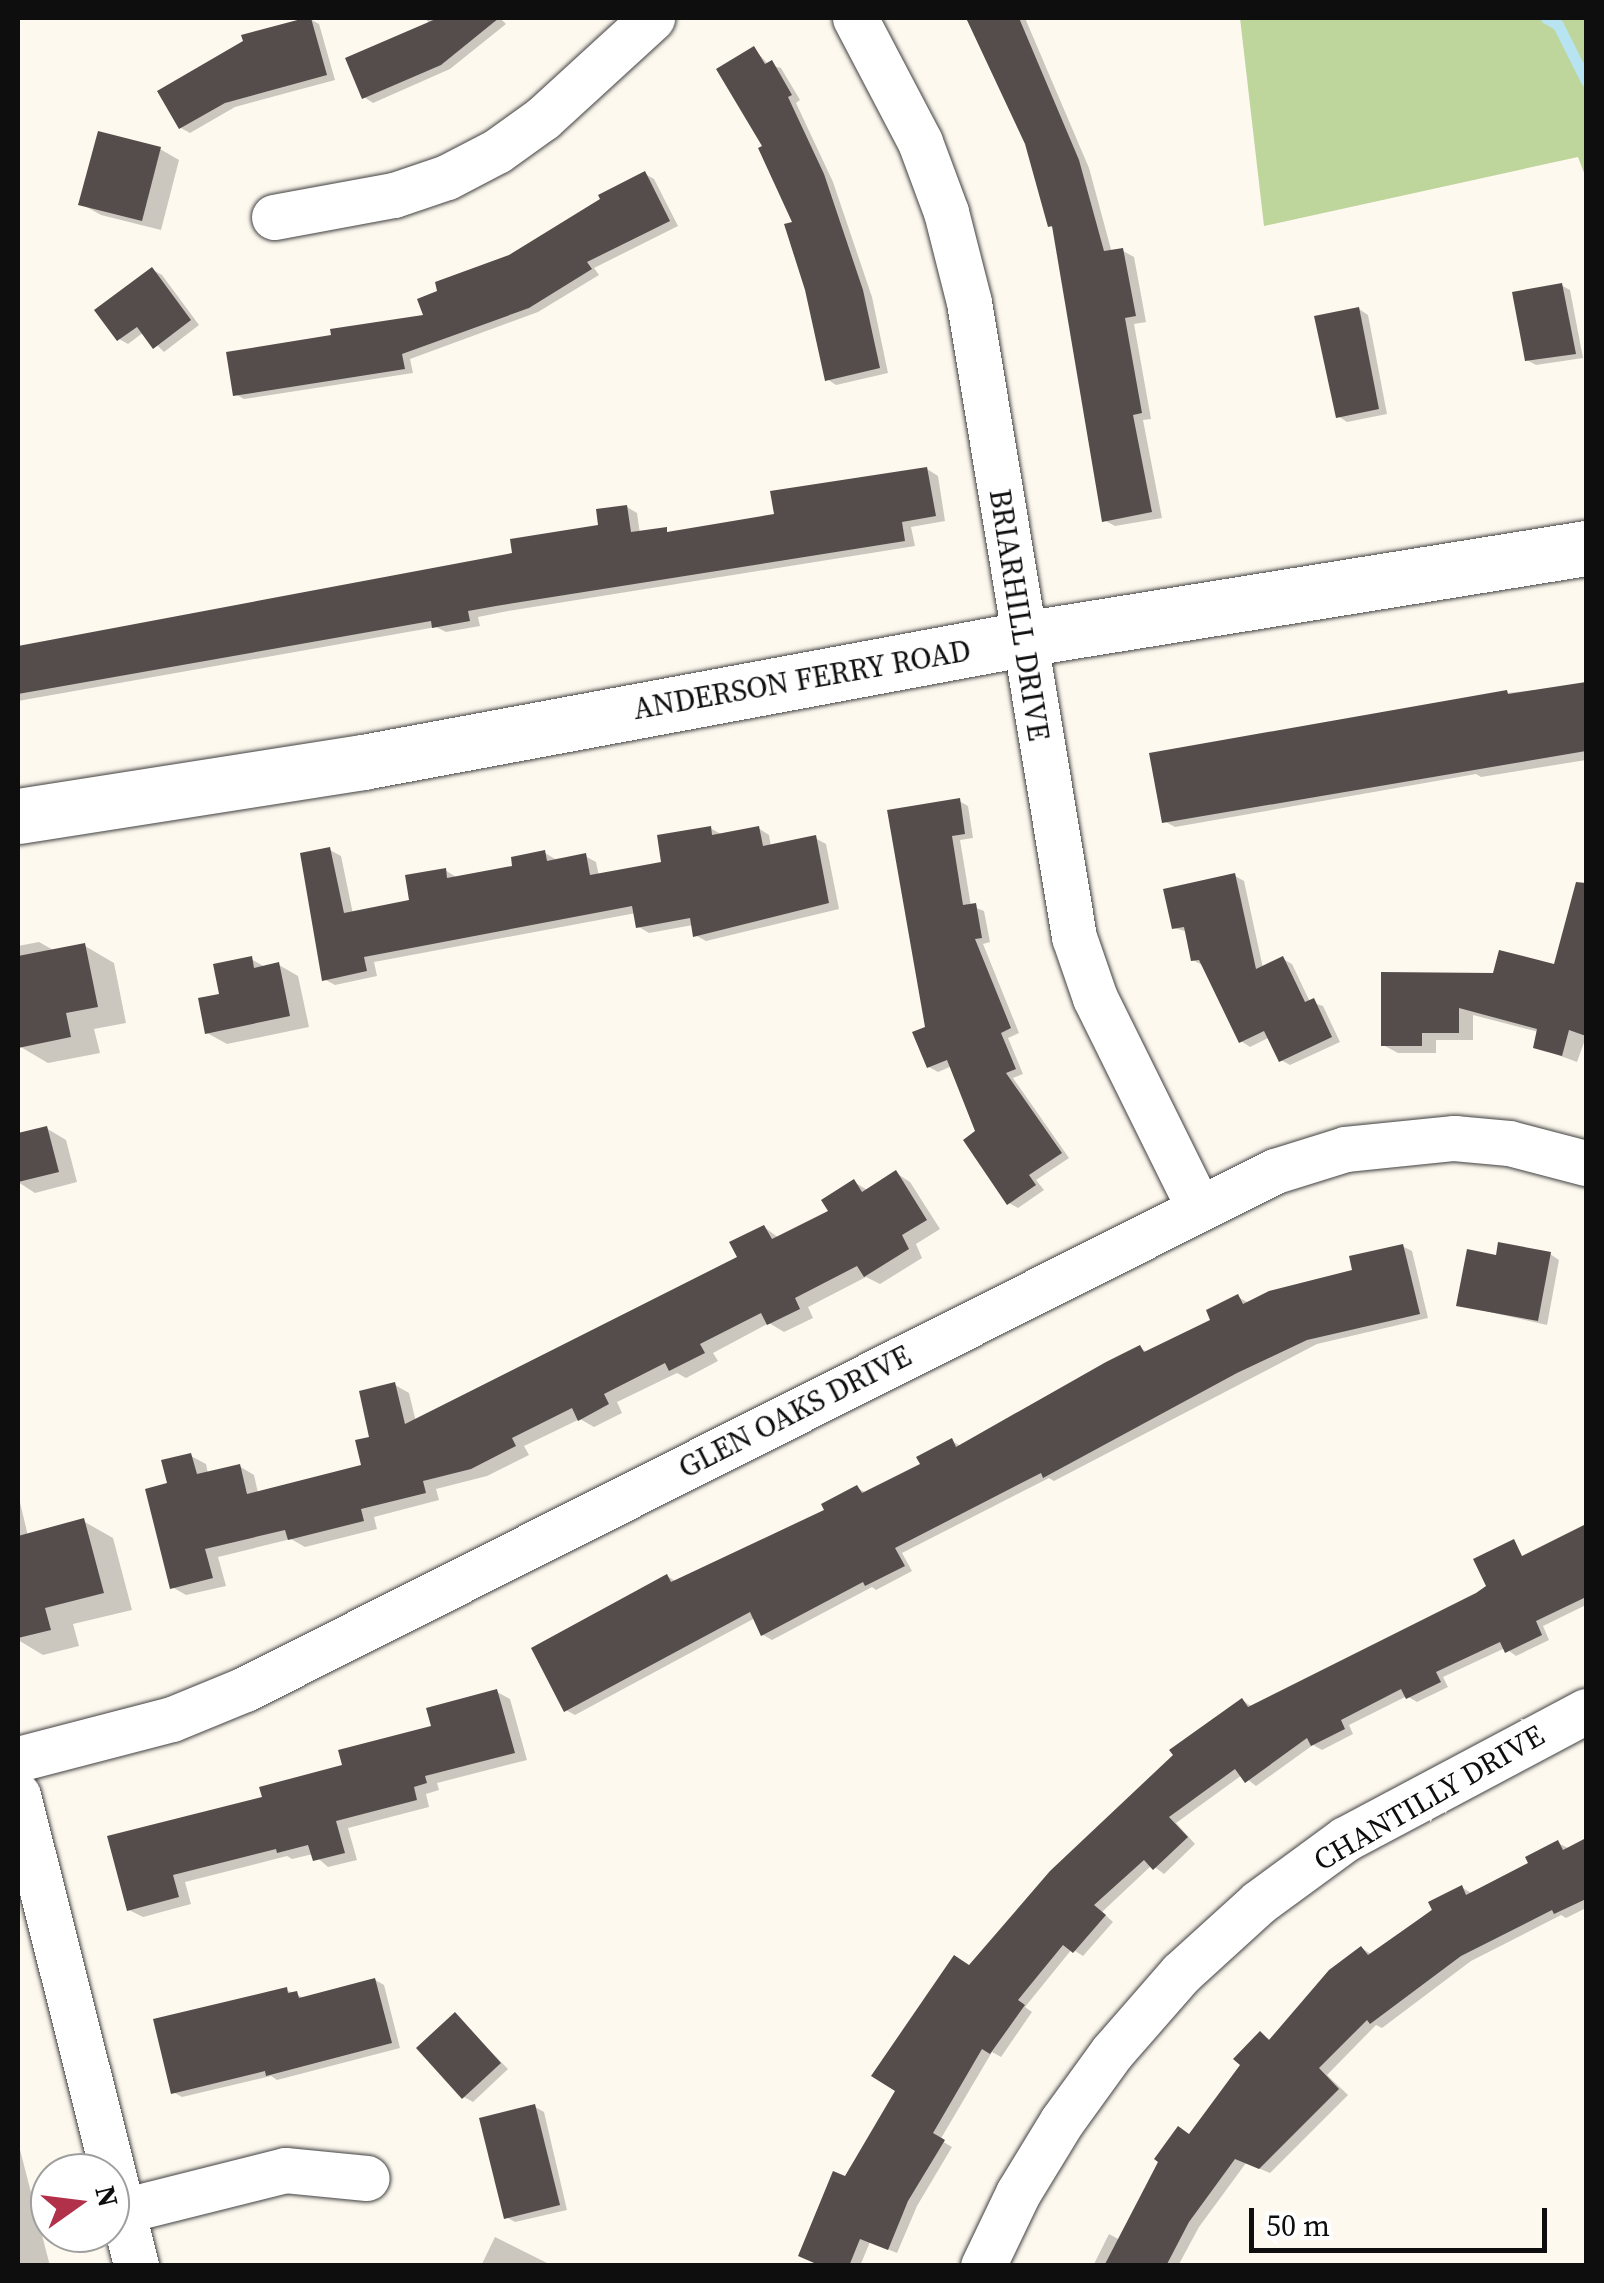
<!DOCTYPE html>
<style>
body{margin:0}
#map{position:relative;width:1604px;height:2283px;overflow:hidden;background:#fef9ef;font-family:"Source Serif 4",serif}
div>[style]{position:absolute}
.forest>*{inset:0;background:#bed59c}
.shadow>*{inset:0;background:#0003}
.stream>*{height:11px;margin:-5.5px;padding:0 5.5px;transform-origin:5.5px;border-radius:5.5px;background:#b8e4f1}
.building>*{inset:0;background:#554d4b}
.roads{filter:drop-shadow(0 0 2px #414141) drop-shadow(0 0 2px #414141)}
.minor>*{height:45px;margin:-22.5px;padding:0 22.5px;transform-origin:22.5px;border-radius:22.5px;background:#fff}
.tertiary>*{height:55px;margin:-27.5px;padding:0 27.5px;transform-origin:27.5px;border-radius:27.5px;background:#fff}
span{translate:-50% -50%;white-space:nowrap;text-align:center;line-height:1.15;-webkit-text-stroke:10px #fff;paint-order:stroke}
.street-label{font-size:30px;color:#0e0e0e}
.frame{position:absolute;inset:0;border:20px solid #0e0e0e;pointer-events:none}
.north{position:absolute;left:30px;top:2153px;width:100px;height:100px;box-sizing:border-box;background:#fff;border:2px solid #9f9f9f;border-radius:50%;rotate:76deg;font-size:28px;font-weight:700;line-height:40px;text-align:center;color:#0e0e0e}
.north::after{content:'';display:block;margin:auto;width:35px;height:45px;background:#b2314a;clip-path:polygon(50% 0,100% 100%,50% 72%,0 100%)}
.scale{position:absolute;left:1249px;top:2208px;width:298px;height:45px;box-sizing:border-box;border:5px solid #0e0e0e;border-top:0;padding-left:12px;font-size:30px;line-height:35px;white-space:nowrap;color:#0e0e0e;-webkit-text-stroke:8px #fff;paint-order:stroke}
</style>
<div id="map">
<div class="forest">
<i style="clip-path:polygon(1240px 18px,1586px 18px,1586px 178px,1578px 157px,1264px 226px)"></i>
</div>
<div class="shadow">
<i style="clip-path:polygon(425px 18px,500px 18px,506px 24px,450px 69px,373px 103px,364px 97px,430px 24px)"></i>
<i style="clip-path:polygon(967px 18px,1025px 18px,1089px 168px,1112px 253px,1123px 251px,1134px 257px,1146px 322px,1134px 324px,1151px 419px,1143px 420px,1162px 518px,1115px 526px,1104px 520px,1055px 229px,1050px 226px,1027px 143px,997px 71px)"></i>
<i style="clip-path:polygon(310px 19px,319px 24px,335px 80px,235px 107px,190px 133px,181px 128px,246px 42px)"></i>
<i style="clip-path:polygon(754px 49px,769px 65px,781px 68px,800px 100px,796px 103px,833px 182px,872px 297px,888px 373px,836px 385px,827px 379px,795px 223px,766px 147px)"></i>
<i style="clip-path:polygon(160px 149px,179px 160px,161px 230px,101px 215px,81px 204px)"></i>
<i style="clip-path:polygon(645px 174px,654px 179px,678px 226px,594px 268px,599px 275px,538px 312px,410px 359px,413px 373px,244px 399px,235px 394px,334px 337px,426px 317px,510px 257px)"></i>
<i style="clip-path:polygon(153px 270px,162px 275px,199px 325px,164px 352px,144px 332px,128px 344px,119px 339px)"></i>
<i style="clip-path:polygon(1561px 285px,1570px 290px,1583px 358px,1536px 365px,1527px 360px)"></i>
<i style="clip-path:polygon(1359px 309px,1368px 315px,1387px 414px,1347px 422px,1338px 416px)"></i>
<i style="clip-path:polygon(927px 469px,938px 476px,945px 521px,911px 527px,915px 546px,508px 611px,478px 617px,480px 626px,446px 632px,436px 627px,18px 701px,18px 647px,515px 555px,601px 527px,627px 507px,637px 513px,640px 534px,673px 533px,777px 516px)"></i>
<i style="clip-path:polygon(1586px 685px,1586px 760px,1481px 777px,1476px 774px,1175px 827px,1164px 821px,1507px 693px)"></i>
<i style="clip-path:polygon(959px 801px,968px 806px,973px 838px,960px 840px,971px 906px,984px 911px,990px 942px,983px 944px,1019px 1033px,1008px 1038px,1023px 1074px,1013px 1078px,1069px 1158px,1036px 1180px,1044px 1190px,1018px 1208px,1009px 1203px,952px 1066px,938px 1072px,929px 1067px,928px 1028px,890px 812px)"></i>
<i style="clip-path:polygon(710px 828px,721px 834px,758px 828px,769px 835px,771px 847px,815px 838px,826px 844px,839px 909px,706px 941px,695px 935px,693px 925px,649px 933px,639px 927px,636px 913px,374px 962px,377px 976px,335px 985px,324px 979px,330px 850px,341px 856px,353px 914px,412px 902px,445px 870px,456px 877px,515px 868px,545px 853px,555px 859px,585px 856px,596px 862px,599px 876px,664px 864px)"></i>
<i style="clip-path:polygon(1235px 876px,1244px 881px,1263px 968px,1283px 959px,1292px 964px,1310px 1002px,1323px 1006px,1340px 1042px,1290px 1065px,1281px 1060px,1270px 1037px,1250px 1047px,1241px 1041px,1202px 965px,1193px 960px,1188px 932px,1174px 928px)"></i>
<i style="clip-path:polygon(1564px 938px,1586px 946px,1586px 1037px,1577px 1062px,1536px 1047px,1539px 1032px,1473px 1015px,1473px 1040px,1436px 1040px,1436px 1053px,1398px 1053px,1383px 1045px,1495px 975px,1556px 967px)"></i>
<i style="clip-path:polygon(39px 942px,55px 951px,85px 946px,114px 963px,126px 1023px,94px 1029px,100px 1053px,48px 1063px,19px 1046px,18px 946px)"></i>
<i style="clip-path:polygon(251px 959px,267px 968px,279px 965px,298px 976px,309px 1027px,227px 1044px,207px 1033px,222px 996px)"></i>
<i style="clip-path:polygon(46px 1128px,66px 1140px,77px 1182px,35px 1193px,18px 1182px,18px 1136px)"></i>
<i style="clip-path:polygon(896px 1173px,910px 1182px,940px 1229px,916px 1244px,922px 1258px,880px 1284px,866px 1277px,808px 1307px,813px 1318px,784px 1332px,769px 1323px,713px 1353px,718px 1361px,686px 1378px,677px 1373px,617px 1402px,622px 1413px,594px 1427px,580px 1419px,524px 1446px,529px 1455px,487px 1476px,436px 1489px,439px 1500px,374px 1517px,377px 1529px,305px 1547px,291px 1539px,218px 1557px,226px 1586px,186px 1595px,172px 1587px,170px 1485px,191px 1456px,206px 1464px,208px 1474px,239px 1466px,254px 1475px,258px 1493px,364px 1467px,395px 1385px,409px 1393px,416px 1422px,740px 1258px,764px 1227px,779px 1238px,831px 1212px,854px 1182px,869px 1191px)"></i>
<i style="clip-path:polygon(1402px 1246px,1412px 1251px,1428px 1318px,1317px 1344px,1054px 1481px,1049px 1478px,902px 1553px,912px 1571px,876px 1590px,872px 1587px,772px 1640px,763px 1635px,755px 1618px,575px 1715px,566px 1710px,667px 1576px,677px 1582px,827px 1511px,857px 1488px,867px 1493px,923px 1465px,952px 1441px,962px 1447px,1140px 1348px,1149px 1353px,1214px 1321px,1238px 1297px,1247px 1302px,1355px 1272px)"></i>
<i style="clip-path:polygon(1550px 1254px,1559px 1260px,1547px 1325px,1459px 1305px,1498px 1258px)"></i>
<i style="clip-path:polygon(18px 1494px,28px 1536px,83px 1521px,113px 1538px,132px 1610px,73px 1624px,79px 1646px,43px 1655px,18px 1640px)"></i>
<i style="clip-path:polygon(1586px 1527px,1586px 1605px,1543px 1626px,1549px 1640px,1516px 1656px,1505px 1648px,1443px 1677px,1448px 1687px,1417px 1702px,1407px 1696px,1349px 1725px,1353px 1734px,1322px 1750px,1313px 1745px,1256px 1786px,1242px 1775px,1176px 1823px,1195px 1844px,1164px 1874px,1152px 1865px,1102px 1912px,1113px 1922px,1083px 1956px,1072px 1949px,1025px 2007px,1032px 2012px,1001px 2057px,992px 2052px,940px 2140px,952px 2147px,917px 2206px,897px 2253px,870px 2242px,860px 2266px,815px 2266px,846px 2179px,970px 1968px,1242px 1700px,1251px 1706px,1489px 1587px,1485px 1577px)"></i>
<i style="clip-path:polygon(497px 1692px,510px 1699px,527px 1760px,437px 1783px,439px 1790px,426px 1794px,429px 1807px,348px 1828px,357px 1860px,328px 1867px,313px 1854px,292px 1859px,287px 1856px,185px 1882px,191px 1904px,143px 1917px,129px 1910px,265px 1799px,434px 1728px)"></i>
<i style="clip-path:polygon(1586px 1841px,1586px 1908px,1566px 1918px,1561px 1915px,1471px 1961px,1382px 2028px,1376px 2025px,1327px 2075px,1348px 2095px,1270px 2173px,1246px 2163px,1199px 2227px,1178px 2266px,1093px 2266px,1109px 2234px,1120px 2240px,1261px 2035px,1271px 2040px,1361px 1948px,1373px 1955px,1461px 1887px,1473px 1894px,1531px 1864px,1558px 1843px,1570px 1849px)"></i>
<i style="clip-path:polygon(375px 1980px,384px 1985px,400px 2048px,277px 2080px,271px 2076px,182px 2097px,173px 2092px,286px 1990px,306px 1999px)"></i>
<i style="clip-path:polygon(455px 2015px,508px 2069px,473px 2102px,464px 2097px)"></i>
<i style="clip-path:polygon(535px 2107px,544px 2112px,567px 2210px,515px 2222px,506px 2217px)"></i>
<i style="clip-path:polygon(18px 2142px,50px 2266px,18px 2266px)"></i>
<i style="clip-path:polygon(495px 2237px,553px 2266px,481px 2266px)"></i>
</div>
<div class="stream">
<i style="left:1546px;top:18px;width:14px;rotate:30deg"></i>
<i style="left:1558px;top:25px;width:63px;rotate:63.4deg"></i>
</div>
<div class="building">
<i style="clip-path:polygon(305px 18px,311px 18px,327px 75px,225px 103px,179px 129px,157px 91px,243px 41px,241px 35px)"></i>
<i style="clip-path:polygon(438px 18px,499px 18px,441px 65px,362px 99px,345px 58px)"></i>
<i style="clip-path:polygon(966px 18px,1019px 18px,1079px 160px,1104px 251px,1123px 248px,1136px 316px,1125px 318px,1142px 413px,1133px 415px,1152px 512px,1102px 522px,1052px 226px,1048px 227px,1025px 144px)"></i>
<i style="clip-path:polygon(754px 46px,765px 64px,772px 60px,792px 95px,788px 97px,824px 174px,863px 290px,880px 368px,825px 381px,805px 290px,784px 224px,792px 222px,758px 148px,762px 146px,716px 69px)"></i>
<i style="clip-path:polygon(98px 131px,161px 147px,142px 221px,78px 205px)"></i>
<i style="clip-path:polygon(645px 171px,670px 221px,587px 262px,592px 269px,529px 308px,402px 354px,405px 369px,233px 396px,226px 352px,331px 335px,330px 329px,423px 315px,417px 299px,437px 291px,435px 282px,509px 255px,600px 199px,598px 195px)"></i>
<i style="clip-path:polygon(152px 267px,191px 320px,153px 349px,137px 327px,117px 341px,94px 310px)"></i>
<i style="clip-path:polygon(1562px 283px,1576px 354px,1525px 361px,1512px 292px)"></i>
<i style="clip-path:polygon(1359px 307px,1379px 409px,1336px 418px,1314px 316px)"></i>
<i style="clip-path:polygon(927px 467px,936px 516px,902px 522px,905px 541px,496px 606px,468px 611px,470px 621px,432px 628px,431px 621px,18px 694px,18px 646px,512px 553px,510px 539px,598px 525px,596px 509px,627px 505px,631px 532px,667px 527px,667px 532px,774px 514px,770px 491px)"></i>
<i style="clip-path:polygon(1586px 682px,1586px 751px,1162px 823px,1149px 753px,1507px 690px,1508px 694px)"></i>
<i style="clip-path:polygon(960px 798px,965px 834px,952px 836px,963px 905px,976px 903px,982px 938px,975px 939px,1011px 1028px,1001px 1033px,1016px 1069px,1006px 1073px,1062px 1153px,1029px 1175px,1036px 1185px,1007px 1205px,963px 1140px,975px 1131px,947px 1060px,927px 1068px,912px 1032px,925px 1027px,887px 810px)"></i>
<i style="clip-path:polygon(711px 826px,712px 835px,759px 826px,763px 846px,816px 835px,829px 903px,693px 937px,690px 918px,636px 928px,632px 906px,364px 957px,367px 971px,322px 981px,300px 853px,330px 847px,344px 913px,409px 900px,405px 875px,446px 868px,447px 878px,512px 866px,511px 857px,545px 850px,547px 861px,586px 853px,590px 875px,661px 862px,657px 835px)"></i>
<i style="clip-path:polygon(1235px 873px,1256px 969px,1283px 956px,1305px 1002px,1314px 998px,1332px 1037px,1279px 1062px,1264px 1031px,1239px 1043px,1199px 960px,1191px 961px,1184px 927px,1172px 929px,1163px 889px)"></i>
<i style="clip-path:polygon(1576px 882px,1586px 883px,1586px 1036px,1569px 1030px,1562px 1056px,1533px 1048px,1537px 1029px,1459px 1008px,1459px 1033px,1422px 1033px,1422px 1046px,1381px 1046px,1381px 972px,1493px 973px,1499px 950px,1554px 964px)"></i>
<i style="clip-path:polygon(85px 943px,98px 1007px,66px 1013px,71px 1037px,18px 1048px,18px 956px)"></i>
<i style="clip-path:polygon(252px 956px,254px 968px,279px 962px,290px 1016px,205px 1034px,198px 998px,219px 994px,213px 964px)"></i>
<i style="clip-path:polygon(47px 1126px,59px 1172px,18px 1182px,18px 1133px)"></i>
<i style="clip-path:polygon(896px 1170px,927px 1220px,902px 1235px,909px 1249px,864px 1277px,857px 1266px,795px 1298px,800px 1309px,767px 1325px,761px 1313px,700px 1344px,705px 1353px,669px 1371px,665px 1363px,604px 1394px,609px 1404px,578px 1421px,572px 1408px,512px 1438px,516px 1446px,471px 1469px,423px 1481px,426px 1493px,361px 1509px,364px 1521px,288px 1540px,285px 1530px,205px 1549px,213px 1578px,170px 1589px,145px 1489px,167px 1483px,161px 1460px,191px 1453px,197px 1474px,240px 1464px,247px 1494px,361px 1465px,355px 1440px,369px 1437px,359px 1391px,395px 1382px,405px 1424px,737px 1257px,729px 1242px,764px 1225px,772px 1239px,828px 1211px,821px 1200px,854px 1179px,862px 1192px)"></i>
<i style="clip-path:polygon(1498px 1242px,1551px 1252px,1538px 1321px,1456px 1306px,1467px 1249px,1496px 1255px)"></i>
<i style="clip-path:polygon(1403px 1244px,1420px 1314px,1307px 1340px,1237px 1373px,1043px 1478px,1041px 1473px,895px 1548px,905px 1566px,865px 1586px,863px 1582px,761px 1636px,750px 1612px,564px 1712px,531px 1648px,667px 1574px,671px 1582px,824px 1510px,821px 1504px,857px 1485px,862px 1493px,920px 1464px,916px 1457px,952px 1438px,956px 1447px,1106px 1362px,1140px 1345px,1144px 1352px,1210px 1320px,1206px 1310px,1238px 1294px,1243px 1304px,1269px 1291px,1352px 1270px,1349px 1256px)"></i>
<i style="clip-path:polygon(84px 1518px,104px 1593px,45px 1608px,51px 1630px,18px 1638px,18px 1536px)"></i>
<i style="clip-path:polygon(1586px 1524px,1586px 1597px,1536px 1621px,1542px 1635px,1505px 1653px,1500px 1642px,1436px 1672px,1441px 1682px,1406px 1699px,1401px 1689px,1341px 1720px,1345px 1729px,1311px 1746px,1307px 1738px,1245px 1783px,1235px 1769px,1169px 1817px,1188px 1837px,1153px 1870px,1144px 1860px,1094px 1905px,1106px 1915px,1073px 1953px,1063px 1945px,1018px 2000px,1025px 2005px,990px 2054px,982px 2049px,933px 2133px,945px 2140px,908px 2201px,888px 2250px,860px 2239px,849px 2266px,821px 2266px,798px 2256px,833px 2171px,845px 2176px,895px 2091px,871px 2076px,954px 1955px,969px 1965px,1050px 1871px,1173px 1755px,1169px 1750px,1242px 1698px,1248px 1707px,1476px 1593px,1486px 1586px,1473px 1559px,1514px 1539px,1522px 1556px)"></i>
<i style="clip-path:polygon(497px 1689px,515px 1753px,425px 1776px,427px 1783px,414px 1787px,417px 1800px,336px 1821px,345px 1853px,313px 1861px,308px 1845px,277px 1853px,276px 1849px,173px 1875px,179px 1897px,127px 1911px,107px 1836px,262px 1797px,259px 1787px,342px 1765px,338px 1750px,431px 1726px,426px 1708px)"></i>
<i style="clip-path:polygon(1586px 1838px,1586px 1899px,1554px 1914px,1552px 1910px,1461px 1956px,1370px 2024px,1367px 2020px,1319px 2068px,1339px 2089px,1259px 2169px,1235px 2159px,1189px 2222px,1166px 2266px,1104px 2266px,1158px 2162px,1154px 2159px,1178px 2126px,1189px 2134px,1240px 2065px,1233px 2059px,1260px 2031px,1269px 2040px,1329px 1970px,1361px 1946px,1368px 1955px,1432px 1910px,1428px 1902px,1462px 1885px,1466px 1895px,1528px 1863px,1525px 1857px,1558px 1840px,1563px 1850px)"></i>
<i style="clip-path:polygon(375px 1978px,392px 2043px,266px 2076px,265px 2071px,171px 2094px,153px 2019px,287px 1987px,288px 1993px,297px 1991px,299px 1998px)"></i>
<i style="clip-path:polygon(455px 2012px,501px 2063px,462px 2099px,416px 2048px)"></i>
<i style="clip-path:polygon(535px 2104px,560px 2205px,504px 2219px,479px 2118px)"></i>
</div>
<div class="roads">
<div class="minor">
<i style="left:855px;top:18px;width:140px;rotate:62.3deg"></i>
<i style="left:920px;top:142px;width:75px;rotate:69.6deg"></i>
<i style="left:946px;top:212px;width:93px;rotate:75.7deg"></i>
<i style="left:969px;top:302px;width:644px;rotate:80.61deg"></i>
<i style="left:1074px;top:937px;width:65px;rotate:71deg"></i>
<i style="left:1095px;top:998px;width:234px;rotate:63.7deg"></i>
<i style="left:274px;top:217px;width:122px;rotate:-10.4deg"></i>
<i style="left:394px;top:195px;width:56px;rotate:-18.8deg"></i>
<i style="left:447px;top:177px;width:56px;rotate:-27.5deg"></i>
<i style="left:497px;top:151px;width:57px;rotate:-35.7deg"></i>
<i style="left:543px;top:118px;width:148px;rotate:-42.5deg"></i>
<i style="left:18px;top:1759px;width:159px;rotate:-14.6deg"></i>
<i style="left:172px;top:1719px;width:79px;rotate:-22.3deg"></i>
<i style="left:245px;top:1689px;width:1153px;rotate:-26.7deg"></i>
<i style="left:1275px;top:1171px;width:73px;rotate:-17.4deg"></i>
<i style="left:1345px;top:1149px;width:110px;rotate:-5.8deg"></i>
<i style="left:1454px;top:1138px;width:55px;rotate:5.2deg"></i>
<i style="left:1509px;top:1143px;width:80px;rotate:14.6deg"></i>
<i style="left:18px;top:1795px;width:486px;rotate:75.9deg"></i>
<i style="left:122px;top:2211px;width:168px;rotate:-14.1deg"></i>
<i style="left:285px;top:2170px;width:82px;rotate:5.6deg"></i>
<i style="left:983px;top:2266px;width:81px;rotate:-64.4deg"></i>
<i style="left:1018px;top:2193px;width:84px;rotate:-58.6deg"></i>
<i style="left:1062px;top:2121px;width:85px;rotate:-54.1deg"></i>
<i style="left:1112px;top:2052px;width:105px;rotate:-48.9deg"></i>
<i style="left:1181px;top:1973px;width:105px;rotate:-42.3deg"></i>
<i style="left:1259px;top:1902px;width:107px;rotate:-36.2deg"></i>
<i style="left:1345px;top:1839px;width:273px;rotate:-28deg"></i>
</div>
<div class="tertiary">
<i style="left:18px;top:816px;width:349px;rotate:-8.9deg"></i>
<i style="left:363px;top:762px;width:671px;rotate:-10.56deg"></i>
<i style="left:1023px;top:639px;width:570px;rotate:-9.18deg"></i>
</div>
</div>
<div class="street-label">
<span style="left:1019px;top:615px;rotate:81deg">BRIARHILL DRIVE</span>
<span style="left:802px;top:680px;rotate:-10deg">ANDERSON FERRY ROAD</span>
<span style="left:795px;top:1412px;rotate:-27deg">GLEN OAKS DRIVE</span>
<span style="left:1429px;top:1798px;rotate:-30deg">CHANTILLY DRIVE</span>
</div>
<div class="frame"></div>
<div class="north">N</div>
<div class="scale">50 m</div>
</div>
